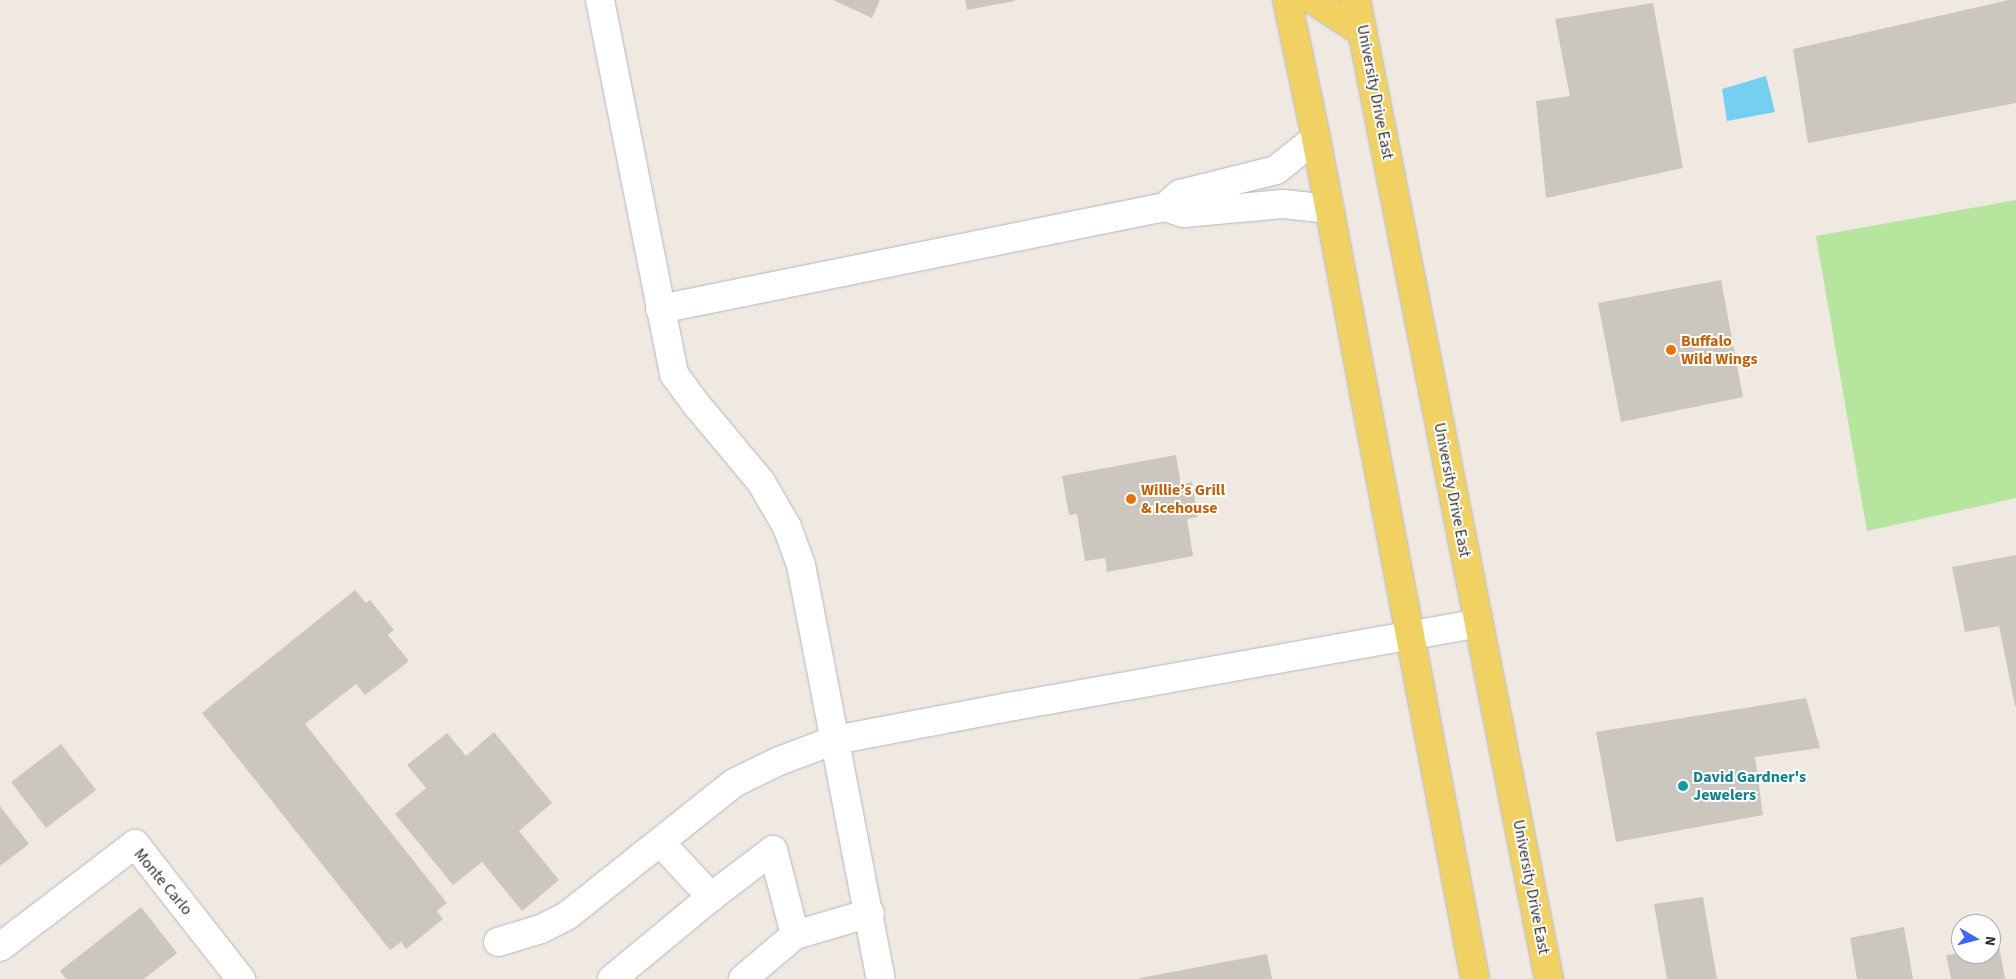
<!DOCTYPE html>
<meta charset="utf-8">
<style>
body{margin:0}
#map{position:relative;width:2016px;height:979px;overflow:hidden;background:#efe9e1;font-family:"Source Sans 3",sans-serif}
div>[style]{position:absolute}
.green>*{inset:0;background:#b6e59e}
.water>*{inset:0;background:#75cff0}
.building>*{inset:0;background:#cbc7bf}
.roads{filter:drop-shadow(0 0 1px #b4b7c1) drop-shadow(0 0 1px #b4b7c1)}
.minor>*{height:28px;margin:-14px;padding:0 14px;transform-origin:14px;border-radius:14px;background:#fff}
.major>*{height:28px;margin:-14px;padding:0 14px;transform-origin:14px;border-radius:14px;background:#f2d163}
.dots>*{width:14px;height:14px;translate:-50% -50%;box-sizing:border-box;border:2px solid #fff;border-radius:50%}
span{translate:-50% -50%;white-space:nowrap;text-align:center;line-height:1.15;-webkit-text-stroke:4px #fff;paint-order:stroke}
.street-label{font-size:16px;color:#2e2e2e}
.food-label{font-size:16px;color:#c56008;font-weight:700}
.left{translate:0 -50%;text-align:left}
.culture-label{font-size:16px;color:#0d838f;font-weight:700}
.north{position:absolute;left:1951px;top:914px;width:50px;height:50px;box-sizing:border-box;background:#fff;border:1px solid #ababab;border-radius:50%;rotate:98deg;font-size:14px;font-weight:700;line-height:20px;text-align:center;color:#2e2e2e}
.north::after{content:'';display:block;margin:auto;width:18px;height:22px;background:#4264fb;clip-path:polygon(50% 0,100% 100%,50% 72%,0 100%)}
</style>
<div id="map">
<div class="green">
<i style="clip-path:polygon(2016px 200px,2016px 498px,1867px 531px,1816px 236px)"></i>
</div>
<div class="water">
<i style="clip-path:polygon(1766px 76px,1775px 112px,1727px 121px,1722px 89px)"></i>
</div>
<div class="building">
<i style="clip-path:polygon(833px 0,880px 0,872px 18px)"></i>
<i style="clip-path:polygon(965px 0,1015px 0,1015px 1px,967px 10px)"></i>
<i style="clip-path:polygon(2009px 0,2016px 0,2016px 103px,1808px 143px,1793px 49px)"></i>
<i style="clip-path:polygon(1653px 3px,1683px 168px,1546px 198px,1536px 101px,1570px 96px,1555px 19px)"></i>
<i style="clip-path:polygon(1721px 280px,1743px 397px,1621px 422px,1598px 303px)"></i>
<i style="clip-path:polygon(1176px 455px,1181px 484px,1192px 482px,1198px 517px,1187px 519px,1193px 556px,1107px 572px,1105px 558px,1085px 561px,1077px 514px,1069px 515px,1062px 476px)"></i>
<i style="clip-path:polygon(2016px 555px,2016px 706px,2015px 706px,1999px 626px,1965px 632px,1952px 567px)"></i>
<i style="clip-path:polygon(355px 590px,366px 603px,370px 600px,394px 630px,388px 635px,409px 661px,365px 695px,356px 684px,305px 724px,447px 903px,437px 911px,443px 919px,406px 949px,401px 942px,390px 950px,202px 713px)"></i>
<i style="clip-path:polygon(1806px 698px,1820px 748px,1755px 757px,1763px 815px,1616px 842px,1596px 732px)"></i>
<i style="clip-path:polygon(494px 732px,552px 803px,519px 831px,559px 880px,522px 911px,482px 862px,453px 885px,395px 814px,426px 788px,407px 765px,447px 733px,466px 756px)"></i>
<i style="clip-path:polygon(61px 744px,96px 790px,46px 828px,11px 782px)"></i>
<i style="clip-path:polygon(0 806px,29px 844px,0 866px)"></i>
<i style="clip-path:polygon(1703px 897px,1717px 979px,1667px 979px,1654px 904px)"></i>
<i style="clip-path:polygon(141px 907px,177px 953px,144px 979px,66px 979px,60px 971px)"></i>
<i style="clip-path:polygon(1904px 927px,1913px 979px,1857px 979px,1850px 938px)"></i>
<i style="clip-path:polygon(1999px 945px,2005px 979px,1951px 979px,1946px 955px,1961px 953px,1991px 954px,1991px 947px)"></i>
<i style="clip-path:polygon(1267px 954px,1272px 979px,1140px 979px,1140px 978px)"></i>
</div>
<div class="roads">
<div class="minor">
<i style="left:600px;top:0;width:381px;rotate:78.8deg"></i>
<i style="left:674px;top:374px;width:37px;rotate:54deg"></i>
<i style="left:696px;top:404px;width:102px;rotate:50.2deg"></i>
<i style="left:761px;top:482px;width:52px;rotate:60deg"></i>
<i style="left:787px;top:527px;width:40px;rotate:69.8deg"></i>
<i style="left:801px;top:565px;width:422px;rotate:79.1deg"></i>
<i style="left:1165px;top:207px;width:20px;rotate:18deg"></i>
<i style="left:1184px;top:213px;width:99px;rotate:-5.2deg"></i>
<i style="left:1283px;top:204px;width:47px;rotate:6.1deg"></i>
<i style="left:660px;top:309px;width:515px;rotate:-11.42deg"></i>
<i style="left:1165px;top:207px;width:20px;rotate:-41deg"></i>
<i style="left:1180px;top:194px;width:99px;rotate:-14deg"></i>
<i style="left:1276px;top:170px;width:51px;rotate:-38.7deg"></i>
<i style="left:661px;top:843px;width:74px;rotate:47.2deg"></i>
<i style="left:711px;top:897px;width:78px;rotate:-37.2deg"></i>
<i style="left:773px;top:850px;width:88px;rotate:75.5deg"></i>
<i style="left:795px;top:935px;width:68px;rotate:139.8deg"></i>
<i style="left:795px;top:935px;width:78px;rotate:-16.3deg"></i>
<i style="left:498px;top:942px;width:45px;rotate:-16.8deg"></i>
<i style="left:541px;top:929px;width:30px;rotate:-27deg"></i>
<i style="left:568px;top:915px;width:212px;rotate:-38.5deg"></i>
<i style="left:734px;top:783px;width:50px;rotate:-26.1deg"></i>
<i style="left:779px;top:761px;width:60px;rotate:-20.6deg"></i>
<i style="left:835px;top:740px;width:182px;rotate:-10.8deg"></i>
<i style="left:1014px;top:706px;width:471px;rotate:-10.1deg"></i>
<i style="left:0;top:947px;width:170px;rotate:-37.3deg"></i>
<i style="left:135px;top:844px;width:172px;rotate:51.9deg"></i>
<i style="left:612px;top:979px;width:129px;rotate:-39.6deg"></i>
</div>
<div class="major">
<i style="left:1287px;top:0;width:141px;rotate:78.1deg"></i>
<i style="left:1316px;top:138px;width:856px;rotate:79.29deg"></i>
<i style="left:1313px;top:0;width:59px;rotate:33.1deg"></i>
<i style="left:1356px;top:0;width:998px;rotate:78.85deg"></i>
</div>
</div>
<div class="dots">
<i style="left:1671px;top:350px;background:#e8710a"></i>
<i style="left:1131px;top:499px;background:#e8710a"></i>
<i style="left:1683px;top:786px;background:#0f9aa8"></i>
</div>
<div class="street-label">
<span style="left:1375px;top:92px;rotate:79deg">University Drive East</span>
<span style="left:1452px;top:490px;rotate:79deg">University Drive East</span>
<span style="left:163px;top:882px;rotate:50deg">Monte Carlo</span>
<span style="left:1531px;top:887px;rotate:79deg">University Drive East</span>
</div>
<div class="food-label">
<span class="left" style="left:1681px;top:350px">Buffalo<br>Wild Wings</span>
<span class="left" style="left:1141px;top:499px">Willie’s Grill<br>&amp; Icehouse</span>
</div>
<div class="culture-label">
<span class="left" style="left:1693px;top:786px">David Gardner's<br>Jewelers</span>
</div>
<div class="north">N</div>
</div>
